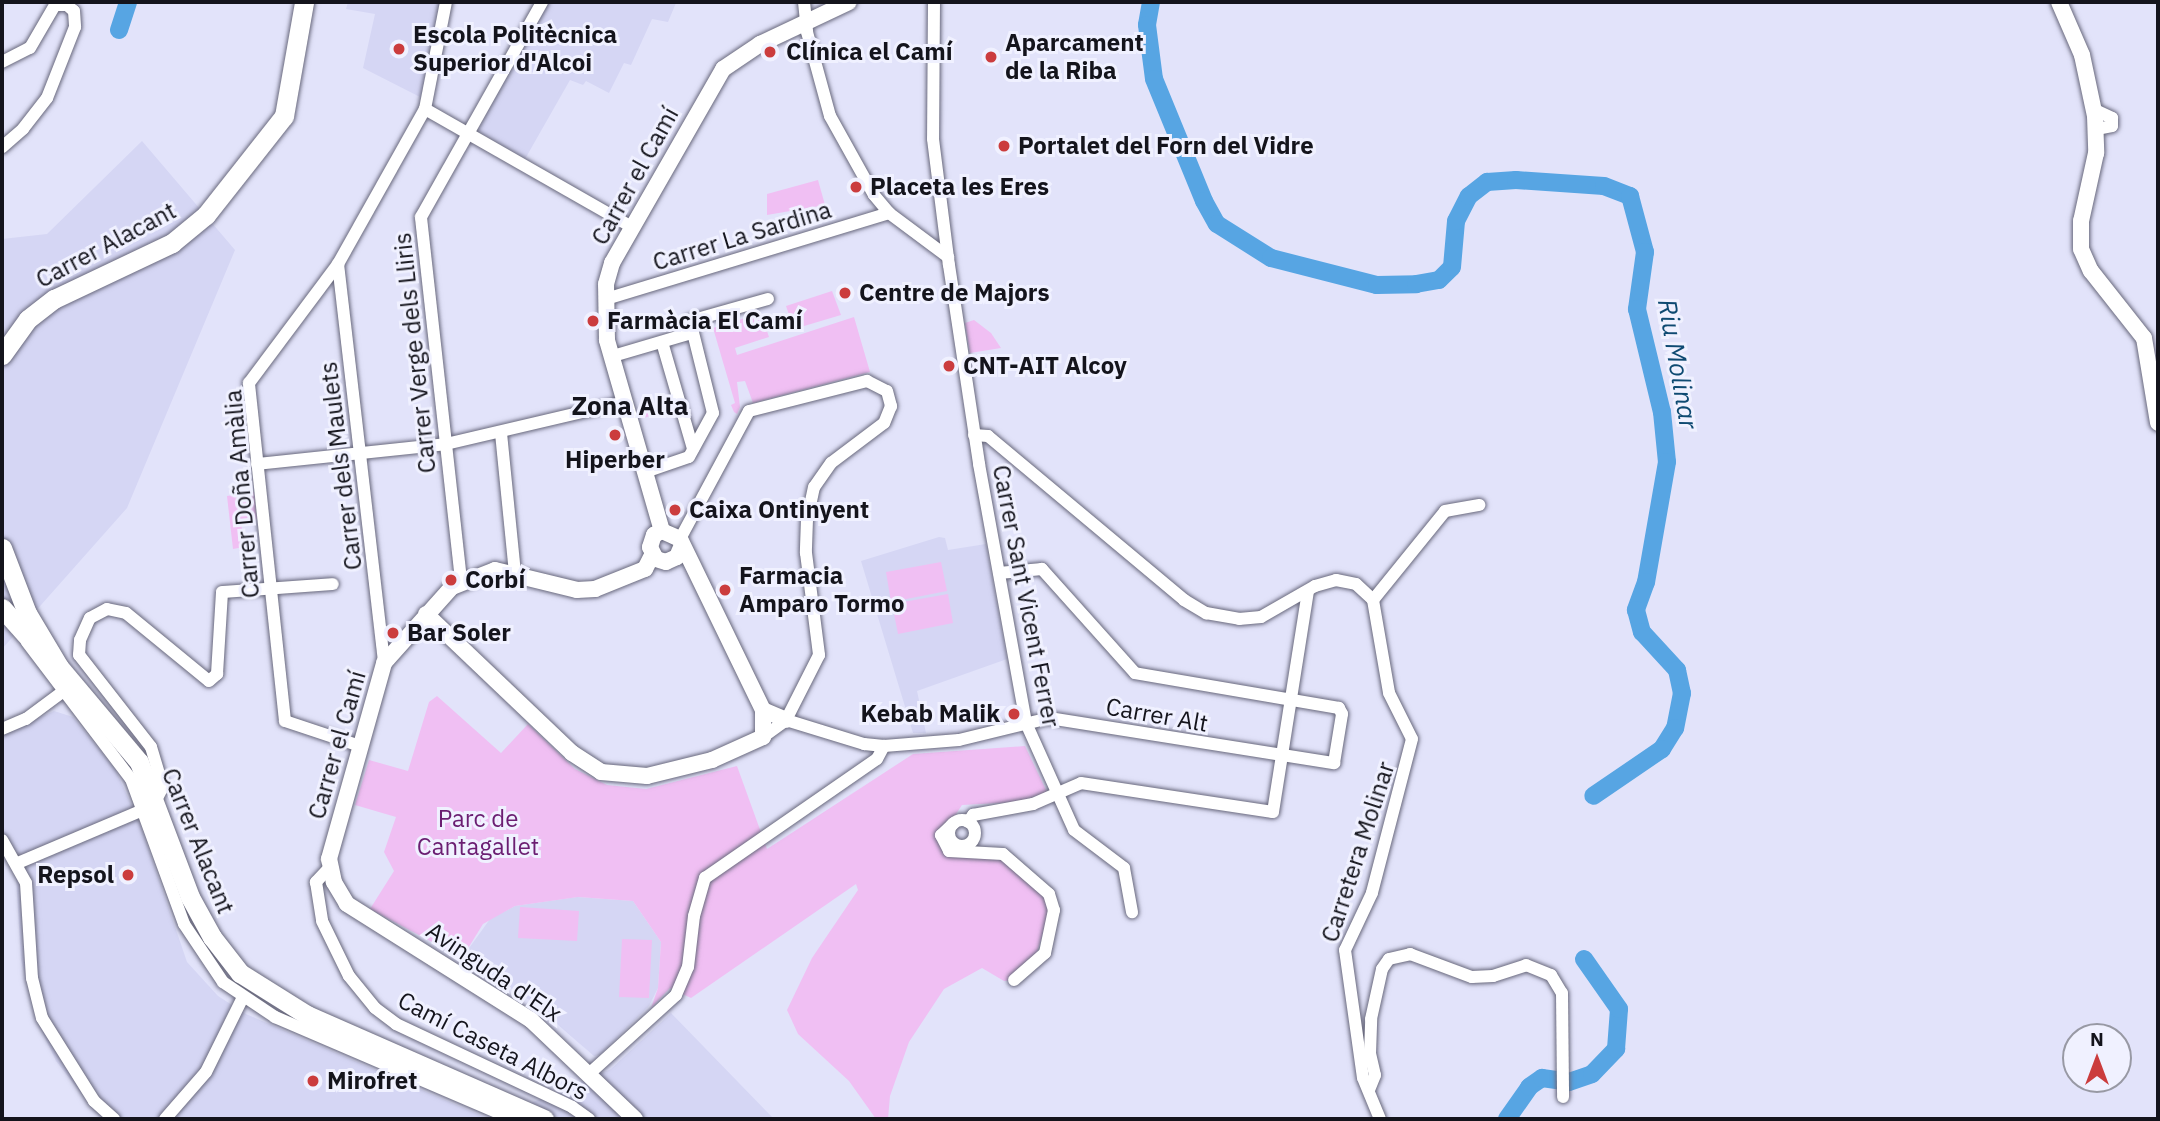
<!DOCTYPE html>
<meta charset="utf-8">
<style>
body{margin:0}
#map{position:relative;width:2160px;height:1121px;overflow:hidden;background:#e2e3fa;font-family:"IBM Plex Sans",sans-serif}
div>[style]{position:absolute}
.built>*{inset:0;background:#d5d6f4}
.green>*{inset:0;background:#f0bff3}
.river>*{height:18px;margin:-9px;padding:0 9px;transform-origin:9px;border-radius:9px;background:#57a5e3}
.roads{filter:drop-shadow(0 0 2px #68687c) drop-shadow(0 0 2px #68687c)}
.street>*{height:12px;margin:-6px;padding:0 6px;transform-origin:6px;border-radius:6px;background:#fff}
.street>.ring{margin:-6px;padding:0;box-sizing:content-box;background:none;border:12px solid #fff;border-radius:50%}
.secondary>*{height:16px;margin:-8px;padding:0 8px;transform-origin:8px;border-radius:8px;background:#fff}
.primary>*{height:19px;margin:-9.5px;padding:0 9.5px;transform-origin:9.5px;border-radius:9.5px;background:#fff}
.dots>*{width:19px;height:19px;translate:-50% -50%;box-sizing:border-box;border:4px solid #f0f1ff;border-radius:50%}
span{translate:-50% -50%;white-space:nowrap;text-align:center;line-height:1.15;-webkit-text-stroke:6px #f0f1ff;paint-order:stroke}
.poi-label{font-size:24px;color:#14141c;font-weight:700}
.left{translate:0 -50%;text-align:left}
.right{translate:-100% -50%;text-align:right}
.street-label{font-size:24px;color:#14141c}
.park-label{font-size:24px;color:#6b1e72}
.water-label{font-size:26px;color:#0e4a72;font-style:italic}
.neighbourhood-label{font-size:26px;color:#14141c;font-weight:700}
.frame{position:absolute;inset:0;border:4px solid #14141c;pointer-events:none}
.north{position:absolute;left:2062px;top:1023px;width:70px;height:70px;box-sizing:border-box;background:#f0f1ff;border:2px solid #9899a4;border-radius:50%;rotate:0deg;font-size:19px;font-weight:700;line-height:28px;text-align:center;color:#14141c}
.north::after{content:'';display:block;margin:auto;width:24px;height:32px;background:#cb3c3d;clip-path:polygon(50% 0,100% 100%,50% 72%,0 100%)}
</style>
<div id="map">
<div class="built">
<i style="clip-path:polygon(348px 2px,441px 2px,422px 98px,363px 68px,375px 14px,346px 9px)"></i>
<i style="clip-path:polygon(547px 2px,676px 3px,668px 22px,652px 19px,631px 65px,624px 63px,609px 93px,586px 81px,583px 85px,570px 80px,525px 159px,480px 133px,479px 128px)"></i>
<i style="clip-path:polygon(142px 141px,235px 250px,127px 508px,2px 649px,2px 239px,47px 234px)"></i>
<i style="clip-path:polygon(939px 537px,945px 538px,948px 550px,986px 544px,1007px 659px,917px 691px,926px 733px,913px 733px,861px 561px)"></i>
<i style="clip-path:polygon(54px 711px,73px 717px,115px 769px,139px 821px,187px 962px,218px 996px,246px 1014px,489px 1119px,101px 1119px,56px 1061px,36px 1019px,21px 960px,16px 877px,2px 852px,2px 735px)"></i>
<i style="clip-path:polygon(577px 897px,633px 901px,661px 942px,658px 988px,649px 1006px,600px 1055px,594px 1056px,528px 999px,462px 958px,490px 919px,515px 906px)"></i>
<i style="clip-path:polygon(671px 1013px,774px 1119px,493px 1119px,611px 1069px)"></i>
</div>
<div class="green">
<i style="clip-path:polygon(818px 180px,825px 205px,767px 215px,767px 194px)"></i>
<i style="clip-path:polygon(832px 291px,841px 315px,794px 329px,786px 306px)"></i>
<i style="clip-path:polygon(761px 313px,769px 337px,735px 348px,737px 355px,854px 317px,870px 372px,753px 403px,745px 381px,737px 382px,740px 407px,737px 414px,734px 412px,731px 405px,735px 403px,713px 328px)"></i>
<i style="clip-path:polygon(974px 320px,991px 333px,1001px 348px,970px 353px,965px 323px)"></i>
<i style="clip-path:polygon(669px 398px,672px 409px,644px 418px,641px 407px)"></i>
<i style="clip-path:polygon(254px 492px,257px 519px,241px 521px,244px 547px,233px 549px,227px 496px)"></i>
<i style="clip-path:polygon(941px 562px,947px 591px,891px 602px,886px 572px)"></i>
<i style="clip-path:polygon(948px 594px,953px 623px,898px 634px,892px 604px)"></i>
<i style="clip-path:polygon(437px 696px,501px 753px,528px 724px,575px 769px,607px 785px,646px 789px,737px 766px,767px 849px,913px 754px,1025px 746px,1047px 792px,1019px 802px,962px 805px,944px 832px,947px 845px,986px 848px,1044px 890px,1049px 915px,1035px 958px,1014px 980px,1004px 981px,982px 968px,944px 989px,909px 1042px,890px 1096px,888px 1119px,876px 1119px,849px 1081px,798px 1034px,787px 1010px,812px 958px,858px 890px,856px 884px,691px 998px,670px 988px,651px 1008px,658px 988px,661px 942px,633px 901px,578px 897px,515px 906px,483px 924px,462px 958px,370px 909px,394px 871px,384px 852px,396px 817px,355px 805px,369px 760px,408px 771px,429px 702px)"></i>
<i style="clip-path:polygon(520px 907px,579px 911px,577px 941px,518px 938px)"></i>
<i style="clip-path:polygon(622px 939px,652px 940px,649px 998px,619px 997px)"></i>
</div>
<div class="river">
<i style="left:1151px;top:2px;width:23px;rotate:100deg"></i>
<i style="left:1147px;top:25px;width:54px;rotate:82.6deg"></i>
<i style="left:1154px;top:79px;width:132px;rotate:67.7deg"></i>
<i style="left:1204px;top:201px;width:26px;rotate:61deg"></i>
<i style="left:1217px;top:224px;width:64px;rotate:32.2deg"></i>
<i style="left:1271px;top:258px;width:109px;rotate:14.3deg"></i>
<i style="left:1377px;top:285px;width:39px;rotate:-1deg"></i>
<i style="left:1416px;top:284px;width:23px;rotate:-10deg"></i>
<i style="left:1439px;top:280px;width:18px;rotate:-45deg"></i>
<i style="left:1452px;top:267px;width:46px;rotate:-85deg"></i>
<i style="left:1456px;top:221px;width:28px;rotate:-63deg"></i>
<i style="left:1469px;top:196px;width:23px;rotate:-38deg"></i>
<i style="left:1487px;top:182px;width:29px;rotate:-4deg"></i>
<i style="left:1516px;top:180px;width:88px;rotate:3.9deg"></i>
<i style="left:1604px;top:186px;width:28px;rotate:21deg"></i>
<i style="left:1630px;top:196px;width:58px;rotate:75deg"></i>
<i style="left:1645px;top:252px;width:58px;rotate:98deg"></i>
<i style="left:1637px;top:309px;width:106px;rotate:76.4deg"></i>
<i style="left:1662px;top:412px;width:50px;rotate:84.3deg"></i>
<i style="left:1667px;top:462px;width:122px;rotate:99.9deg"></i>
<i style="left:1646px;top:582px;width:30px;rotate:110deg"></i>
<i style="left:1636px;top:610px;width:23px;rotate:75deg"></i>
<i style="left:1642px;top:632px;width:52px;rotate:47.4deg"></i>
<i style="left:1677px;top:670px;width:24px;rotate:78deg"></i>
<i style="left:1682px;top:693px;width:36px;rotate:101deg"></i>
<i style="left:1675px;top:728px;width:25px;rotate:122deg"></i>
<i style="left:1662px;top:749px;width:83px;rotate:145.7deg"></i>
<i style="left:119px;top:30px;width:29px;rotate:-72deg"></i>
<i style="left:1507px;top:1119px;width:39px;rotate:-55deg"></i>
<i style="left:1529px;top:1087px;width:16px;rotate:-35deg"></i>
<i style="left:1542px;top:1078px;width:27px;rotate:8deg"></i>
<i style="left:1569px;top:1082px;width:24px;rotate:-19deg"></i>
<i style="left:1592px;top:1074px;width:35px;rotate:-46deg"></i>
<i style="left:1616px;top:1049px;width:40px;rotate:-85.7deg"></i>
<i style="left:1619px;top:1009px;width:61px;rotate:-125deg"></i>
</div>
<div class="roads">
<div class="street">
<i style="left:804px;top:2px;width:30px;rotate:84deg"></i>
<i style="left:807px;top:32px;width:87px;rotate:74.7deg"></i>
<i style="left:830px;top:116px;width:90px;rotate:60.9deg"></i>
<i style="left:874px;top:195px;width:23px;rotate:50deg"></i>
<i style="left:889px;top:213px;width:74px;rotate:36.7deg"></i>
<i style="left:934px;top:2px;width:137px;rotate:90.4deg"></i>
<i style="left:933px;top:139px;width:127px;rotate:82.8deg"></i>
<i style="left:949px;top:265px;width:201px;rotate:81.4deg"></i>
<i style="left:979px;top:464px;width:263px;rotate:79.7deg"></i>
<i style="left:1026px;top:723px;width:117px;rotate:65.8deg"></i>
<i style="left:1074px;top:830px;width:63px;rotate:37.2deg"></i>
<i style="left:1124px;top:868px;width:45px;rotate:79.7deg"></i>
<i style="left:2px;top:62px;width:31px;rotate:-27deg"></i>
<i style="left:30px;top:48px;width:50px;rotate:-59.8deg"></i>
<i style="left:55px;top:5px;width:12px"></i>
<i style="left:67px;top:5px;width:9px;rotate:41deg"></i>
<i style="left:74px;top:11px;width:16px;rotate:86deg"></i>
<i style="left:75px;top:27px;width:76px;rotate:111.5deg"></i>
<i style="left:47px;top:98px;width:39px;rotate:128deg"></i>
<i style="left:23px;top:129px;width:28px;rotate:139deg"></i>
<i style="left:425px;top:109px;width:238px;rotate:29.7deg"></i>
<i style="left:2095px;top:110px;width:19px;rotate:25deg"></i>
<i style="left:2112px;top:118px;width:8px;rotate:90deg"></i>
<i style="left:2112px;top:126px;width:16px;rotate:169deg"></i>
<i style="left:338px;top:264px;width:402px;rotate:83.4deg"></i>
<i style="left:606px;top:299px;width:296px;rotate:-16.9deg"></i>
<i style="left:662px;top:342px;width:111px;rotate:73.8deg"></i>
<i style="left:613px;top:356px;width:81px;rotate:-16.4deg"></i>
<i style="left:501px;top:433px;width:142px;rotate:84.3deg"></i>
<i style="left:974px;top:435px;width:14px;rotate:4deg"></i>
<i style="left:988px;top:436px;width:256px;rotate:39.9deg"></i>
<i style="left:1184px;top:600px;width:26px;rotate:31deg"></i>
<i style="left:1206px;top:613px;width:34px;rotate:10deg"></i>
<i style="left:1239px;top:619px;width:22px;rotate:-5deg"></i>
<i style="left:1261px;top:617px;width:62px;rotate:-29.9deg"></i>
<i style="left:1315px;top:586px;width:22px;rotate:-16deg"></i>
<i style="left:1336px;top:580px;width:20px;rotate:11deg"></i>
<i style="left:1356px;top:584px;width:23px;rotate:43deg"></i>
<i style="left:1373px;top:600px;width:94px;rotate:80.2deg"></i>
<i style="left:1389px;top:693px;width:51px;rotate:63.4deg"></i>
<i style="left:1412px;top:739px;width:159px;rotate:104.6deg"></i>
<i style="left:1372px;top:893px;width:63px;rotate:115.3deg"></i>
<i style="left:1345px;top:950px;width:129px;rotate:82deg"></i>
<i style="left:1363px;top:1078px;width:44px;rotate:67.5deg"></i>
<i style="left:257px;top:464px;width:190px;rotate:-6deg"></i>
<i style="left:446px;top:444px;width:184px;rotate:-13.2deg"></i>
<i style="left:645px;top:472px;width:46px;rotate:-18.8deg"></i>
<i style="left:689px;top:457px;width:50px;rotate:-61.4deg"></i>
<i style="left:713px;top:413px;width:95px;rotate:-104deg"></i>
<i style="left:690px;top:321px;width:81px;rotate:-15.8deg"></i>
<i style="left:680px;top:539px;width:145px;rotate:-61.7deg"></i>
<i style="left:749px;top:411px;width:122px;rotate:-14.3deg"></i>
<i style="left:867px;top:381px;width:22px;rotate:27deg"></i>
<i style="left:887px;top:391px;width:16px;rotate:75deg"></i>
<i style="left:891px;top:406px;width:18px;rotate:112deg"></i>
<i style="left:884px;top:423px;width:66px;rotate:143deg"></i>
<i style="left:831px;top:463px;width:29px;rotate:125deg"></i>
<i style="left:814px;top:487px;width:33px;rotate:102deg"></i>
<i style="left:807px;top:519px;width:34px;rotate:92deg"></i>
<i style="left:806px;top:553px;width:103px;rotate:82.7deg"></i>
<i style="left:819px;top:655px;width:73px;rotate:116.9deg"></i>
<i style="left:461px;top:580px;width:365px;rotate:-96.3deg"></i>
<i style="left:421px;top:217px;width:247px;rotate:-60.6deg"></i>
<i style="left:1373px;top:600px;width:114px;rotate:-51deg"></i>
<i style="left:1445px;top:511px;width:35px;rotate:-10deg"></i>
<i style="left:27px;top:642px;width:172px;rotate:52.8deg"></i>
<i style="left:131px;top:779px;width:154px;rotate:69.9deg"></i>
<i style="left:184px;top:924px;width:70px;rotate:56.1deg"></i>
<i style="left:223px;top:982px;width:63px;rotate:33.9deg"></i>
<i style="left:275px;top:1017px;width:259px;rotate:23.2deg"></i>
<i style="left:786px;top:720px;width:82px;rotate:17.1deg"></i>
<i style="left:864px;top:744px;width:20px;rotate:6deg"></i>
<i style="left:884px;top:746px;width:75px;rotate:-4.6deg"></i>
<i style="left:959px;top:740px;width:93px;rotate:-13.7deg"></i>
<i style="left:1049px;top:718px;width:289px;rotate:9deg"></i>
<i style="left:1334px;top:763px;width:50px;rotate:-80.7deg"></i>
<i style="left:1342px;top:714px;width:7px;rotate:-117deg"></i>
<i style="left:1339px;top:708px;width:207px;rotate:-170.3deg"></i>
<i style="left:1135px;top:673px;width:140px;rotate:-131.8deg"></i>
<i style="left:1042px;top:569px;width:43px;rotate:174.7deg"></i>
<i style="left:2px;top:729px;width:26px;rotate:-23deg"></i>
<i style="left:26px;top:719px;width:44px;rotate:-36.6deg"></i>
<i style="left:763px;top:737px;width:29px;rotate:-36deg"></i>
<i style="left:360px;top:746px;width:79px;rotate:-161.6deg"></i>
<i style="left:285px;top:721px;width:340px;rotate:-96.1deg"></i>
<i style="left:249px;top:383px;width:149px;rotate:-53.2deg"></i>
<i style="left:338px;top:264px;width:178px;rotate:-60.7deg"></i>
<i style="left:425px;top:109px;width:109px;rotate:-78.9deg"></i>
<i style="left:156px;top:800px;width:15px;rotate:-62deg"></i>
<i style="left:163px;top:787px;width:42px;rotate:-106.7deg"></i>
<i style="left:151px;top:747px;width:117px;rotate:-128deg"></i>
<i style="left:79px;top:655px;width:15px;rotate:-86deg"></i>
<i style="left:80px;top:640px;width:24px;rotate:-66deg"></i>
<i style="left:90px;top:618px;width:19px;rotate:-28deg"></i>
<i style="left:107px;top:609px;width:19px;rotate:12deg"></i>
<i style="left:126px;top:613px;width:107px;rotate:39.3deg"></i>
<i style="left:209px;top:681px;width:11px;rotate:-41deg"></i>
<i style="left:217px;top:674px;width:82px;rotate:-86.5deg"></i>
<i style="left:222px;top:592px;width:111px;rotate:-4.1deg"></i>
<i class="ring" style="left:949px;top:820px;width:14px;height:14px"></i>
<i style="left:968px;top:822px;width:9px;rotate:-54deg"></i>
<i style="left:973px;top:815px;width:61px;rotate:-10.4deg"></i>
<i style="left:1033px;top:804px;width:52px;rotate:-23.6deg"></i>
<i style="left:1081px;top:783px;width:194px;rotate:8.6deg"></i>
<i style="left:1273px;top:812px;width:223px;rotate:-81deg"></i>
<i style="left:954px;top:823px;width:18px;rotate:137deg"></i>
<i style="left:941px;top:835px;width:18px;rotate:63deg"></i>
<i style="left:949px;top:851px;width:54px;rotate:3.2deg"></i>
<i style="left:1003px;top:854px;width:61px;rotate:41deg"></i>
<i style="left:1049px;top:894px;width:17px;rotate:73deg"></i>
<i style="left:1054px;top:910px;width:44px;rotate:101.8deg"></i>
<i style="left:1045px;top:953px;width:41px;rotate:138.9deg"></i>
<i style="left:2px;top:840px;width:49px;rotate:60.8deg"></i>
<i style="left:26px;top:883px;width:95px;rotate:86.4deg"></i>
<i style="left:32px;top:978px;width:41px;rotate:76deg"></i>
<i style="left:42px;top:1018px;width:98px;rotate:57.9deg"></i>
<i style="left:94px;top:1101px;width:27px;rotate:42deg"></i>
<i style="left:18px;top:863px;width:136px;rotate:-23deg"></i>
<i style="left:330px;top:867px;width:21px;rotate:133deg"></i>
<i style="left:316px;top:882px;width:39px;rotate:81deg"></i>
<i style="left:322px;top:921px;width:61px;rotate:63.9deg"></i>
<i style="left:349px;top:976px;width:41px;rotate:50.9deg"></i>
<i style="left:375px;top:1008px;width:26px;rotate:37deg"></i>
<i style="left:396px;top:1024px;width:195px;rotate:25.2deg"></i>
<i style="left:572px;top:1107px;width:21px;rotate:35deg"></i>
<i style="left:590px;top:1073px;width:116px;rotate:-42.2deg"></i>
<i style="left:676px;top:995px;width:30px;rotate:-67deg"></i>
<i style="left:688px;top:967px;width:51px;rotate:-83.3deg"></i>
<i style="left:694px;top:916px;width:40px;rotate:-74deg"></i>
<i style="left:705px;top:878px;width:209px;rotate:-34.7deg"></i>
<i style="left:877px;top:759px;width:15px;rotate:-62deg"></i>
<i style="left:1369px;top:1090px;width:16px;rotate:-68deg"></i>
<i style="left:1375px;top:1075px;width:22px;rotate:-103deg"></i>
<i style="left:1370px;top:1054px;width:35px;rotate:-88deg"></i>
<i style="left:1371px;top:1019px;width:51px;rotate:-77.6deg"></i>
<i style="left:1382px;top:969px;width:12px;rotate:-55deg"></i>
<i style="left:1389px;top:959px;width:22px;rotate:-13deg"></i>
<i style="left:1410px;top:954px;width:66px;rotate:20.4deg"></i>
<i style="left:1472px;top:977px;width:21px;rotate:-3deg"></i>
<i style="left:1493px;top:976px;width:35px;rotate:-18deg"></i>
<i style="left:1526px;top:965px;width:27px;rotate:22deg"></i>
<i style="left:1551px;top:975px;width:21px;rotate:59deg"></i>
<i style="left:1562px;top:993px;width:104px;rotate:89.4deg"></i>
<i style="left:165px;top:1119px;width:62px;rotate:-48.9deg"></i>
<i style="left:206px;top:1072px;width:81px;rotate:-63.7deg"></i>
</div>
<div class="secondary">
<i style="left:2059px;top:2px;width:58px;rotate:66.5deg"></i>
<i style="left:2082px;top:55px;width:62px;rotate:78deg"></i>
<i style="left:2095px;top:116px;width:37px;rotate:88deg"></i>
<i style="left:2096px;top:153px;width:70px;rotate:102.4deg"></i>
<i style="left:2081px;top:221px;width:28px;rotate:90deg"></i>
<i style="left:2081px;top:249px;width:24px;rotate:66deg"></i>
<i style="left:2091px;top:271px;width:85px;rotate:51.7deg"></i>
<i style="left:2144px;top:338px;width:86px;rotate:80.6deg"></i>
<i style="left:662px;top:531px;width:199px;rotate:-106.1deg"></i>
<i style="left:607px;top:340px;width:56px;rotate:-91deg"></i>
<i style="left:606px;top:284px;width:22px;rotate:-74deg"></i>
<i style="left:612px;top:263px;width:224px;rotate:-60.2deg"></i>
<i style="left:723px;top:69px;width:45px;rotate:-34deg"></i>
<i style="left:760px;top:44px;width:98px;rotate:-25.3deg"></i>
<i style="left:682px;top:545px;width:13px;rotate:113deg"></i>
<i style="left:677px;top:557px;width:12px;rotate:156deg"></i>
<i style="left:666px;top:562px;width:10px;rotate:-163deg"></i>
<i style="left:656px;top:559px;width:13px;rotate:-117deg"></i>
<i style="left:650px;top:547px;width:13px;rotate:-72deg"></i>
<i style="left:654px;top:535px;width:9px;rotate:-27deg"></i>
<i style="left:662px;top:531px;width:20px;rotate:24deg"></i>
<i style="left:680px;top:539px;width:190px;rotate:64.1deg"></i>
<i style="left:763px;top:710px;width:25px;rotate:23deg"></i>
<i style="left:426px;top:614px;width:202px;rotate:43.6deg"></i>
<i style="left:572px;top:753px;width:35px;rotate:33deg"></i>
<i style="left:601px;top:772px;width:46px;rotate:5deg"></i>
<i style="left:647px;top:776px;width:67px;rotate:-13.8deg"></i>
<i style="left:712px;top:760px;width:56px;rotate:-24.3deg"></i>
<i style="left:763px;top:737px;width:27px;rotate:-90deg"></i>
<i style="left:635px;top:1119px;width:144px;rotate:-136.4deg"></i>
<i style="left:531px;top:1020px;width:218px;rotate:-147.8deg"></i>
<i style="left:347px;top:904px;width:26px;rotate:-121deg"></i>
<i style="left:334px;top:882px;width:24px;rotate:-102deg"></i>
<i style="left:329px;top:859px;width:204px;rotate:-74.3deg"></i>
<i style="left:384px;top:663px;width:102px;rotate:-48.2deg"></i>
<i style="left:452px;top:587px;width:46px;rotate:-21.6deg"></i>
<i style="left:495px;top:570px;width:84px;rotate:13.7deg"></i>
<i style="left:577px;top:590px;width:18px;rotate:-3deg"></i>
<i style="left:595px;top:589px;width:54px;rotate:-21.8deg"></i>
<i style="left:645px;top:569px;width:16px;rotate:-63deg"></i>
</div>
<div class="primary">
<i style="left:2px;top:355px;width:44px;rotate:-54.2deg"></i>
<i style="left:28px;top:319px;width:33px;rotate:-38deg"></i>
<i style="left:54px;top:299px;width:131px;rotate:-25.4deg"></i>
<i style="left:172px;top:243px;width:44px;rotate:-39.5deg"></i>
<i style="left:206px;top:215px;width:126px;rotate:-51.8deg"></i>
<i style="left:284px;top:116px;width:116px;rotate:-80deg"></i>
<i style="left:2px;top:548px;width:70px;rotate:69deg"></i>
<i style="left:27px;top:613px;width:63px;rotate:59.3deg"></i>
<i style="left:59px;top:667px;width:124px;rotate:49.9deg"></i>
<i style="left:139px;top:762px;width:144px;rotate:69.3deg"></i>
<i style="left:190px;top:897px;width:46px;rotate:61.2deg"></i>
<i style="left:212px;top:937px;width:46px;rotate:52.1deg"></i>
<i style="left:240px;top:973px;width:79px;rotate:32.1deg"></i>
<i style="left:307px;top:1015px;width:259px;rotate:23.7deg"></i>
<i style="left:2px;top:608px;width:50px;rotate:48.3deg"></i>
</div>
</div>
<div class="dots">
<i style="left:399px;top:49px;background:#cb3c3d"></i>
<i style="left:770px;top:52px;background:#cb3c3d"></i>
<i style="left:991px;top:57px;background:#cb3c3d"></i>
<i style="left:1004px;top:146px;background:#cb3c3d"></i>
<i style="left:856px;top:187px;background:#cb3c3d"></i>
<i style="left:845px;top:293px;background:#cb3c3d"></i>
<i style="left:593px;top:321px;background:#cb3c3d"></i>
<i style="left:949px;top:366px;background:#cb3c3d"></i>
<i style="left:615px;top:435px;background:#cb3c3d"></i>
<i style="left:675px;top:510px;background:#cb3c3d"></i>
<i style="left:451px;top:580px;background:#cb3c3d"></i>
<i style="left:725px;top:590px;background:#cb3c3d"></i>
<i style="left:393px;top:633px;background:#cb3c3d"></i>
<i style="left:1014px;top:714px;background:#cb3c3d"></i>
<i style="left:128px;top:875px;background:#cb3c3d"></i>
<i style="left:313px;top:1081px;background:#cb3c3d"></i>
</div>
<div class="poi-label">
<span class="left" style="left:413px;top:49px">Escola Politècnica<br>Superior d'Alcoi</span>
<span class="left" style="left:1005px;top:57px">Aparcament<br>de la Riba</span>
<span class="left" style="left:786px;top:52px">Clínica el Camí</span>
<span class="left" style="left:1018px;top:146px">Portalet del Forn del Vidre</span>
<span class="left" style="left:870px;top:187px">Placeta les Eres</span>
<span class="left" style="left:859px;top:293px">Centre de Majors</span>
<span class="left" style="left:607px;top:321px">Farmàcia El Camí</span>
<span class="left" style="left:963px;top:366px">CNT-AIT Alcoy</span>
<span style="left:615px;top:460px">Hiperber</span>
<span class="left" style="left:689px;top:510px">Caixa Ontinyent</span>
<span class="left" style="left:739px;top:590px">Farmacia<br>Amparo Tormo</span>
<span class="left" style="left:465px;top:580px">Corbí</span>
<span class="left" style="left:407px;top:633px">Bar Soler</span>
<span class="right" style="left:1000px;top:714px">Kebab Malik</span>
<span class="right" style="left:114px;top:875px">Repsol</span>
<span class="left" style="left:327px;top:1081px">Mirofret</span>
</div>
<div class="street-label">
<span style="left:635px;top:176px;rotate:-61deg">Carrer el Camí</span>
<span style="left:742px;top:236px;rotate:-17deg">Carrer La Sardina</span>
<span style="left:106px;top:245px;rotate:-28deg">Carrer Alacant</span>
<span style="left:415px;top:353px;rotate:-96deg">Carrer Verge dels Lliris</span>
<span style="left:341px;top:466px;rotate:-97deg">Carrer dels Maulets</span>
<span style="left:242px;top:494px;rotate:-95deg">Carrer Doña Amàlia</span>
<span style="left:1026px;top:596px;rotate:79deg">Carrer Sant Vicent Ferrer</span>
<span style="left:1157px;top:715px;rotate:10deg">Carrer Alt</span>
<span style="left:337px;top:745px;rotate:-74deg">Carrer el Camí</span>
<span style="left:198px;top:841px;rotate:68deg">Carrer Alacant</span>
<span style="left:1358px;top:852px;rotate:-72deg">Carretera Molinar</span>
<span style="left:494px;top:972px;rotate:34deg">Avinguda d'Elx</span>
<span style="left:493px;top:1046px;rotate:27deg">Camí Caseta Albors</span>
</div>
<div class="park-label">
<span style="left:478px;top:833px">Parc de<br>Cantagallet</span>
</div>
<div class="water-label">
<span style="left:1678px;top:364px;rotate:80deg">Riu Molinar</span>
</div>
<div class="neighbourhood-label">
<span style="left:630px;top:406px">Zona Alta</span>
</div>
<div class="frame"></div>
<div class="north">N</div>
</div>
